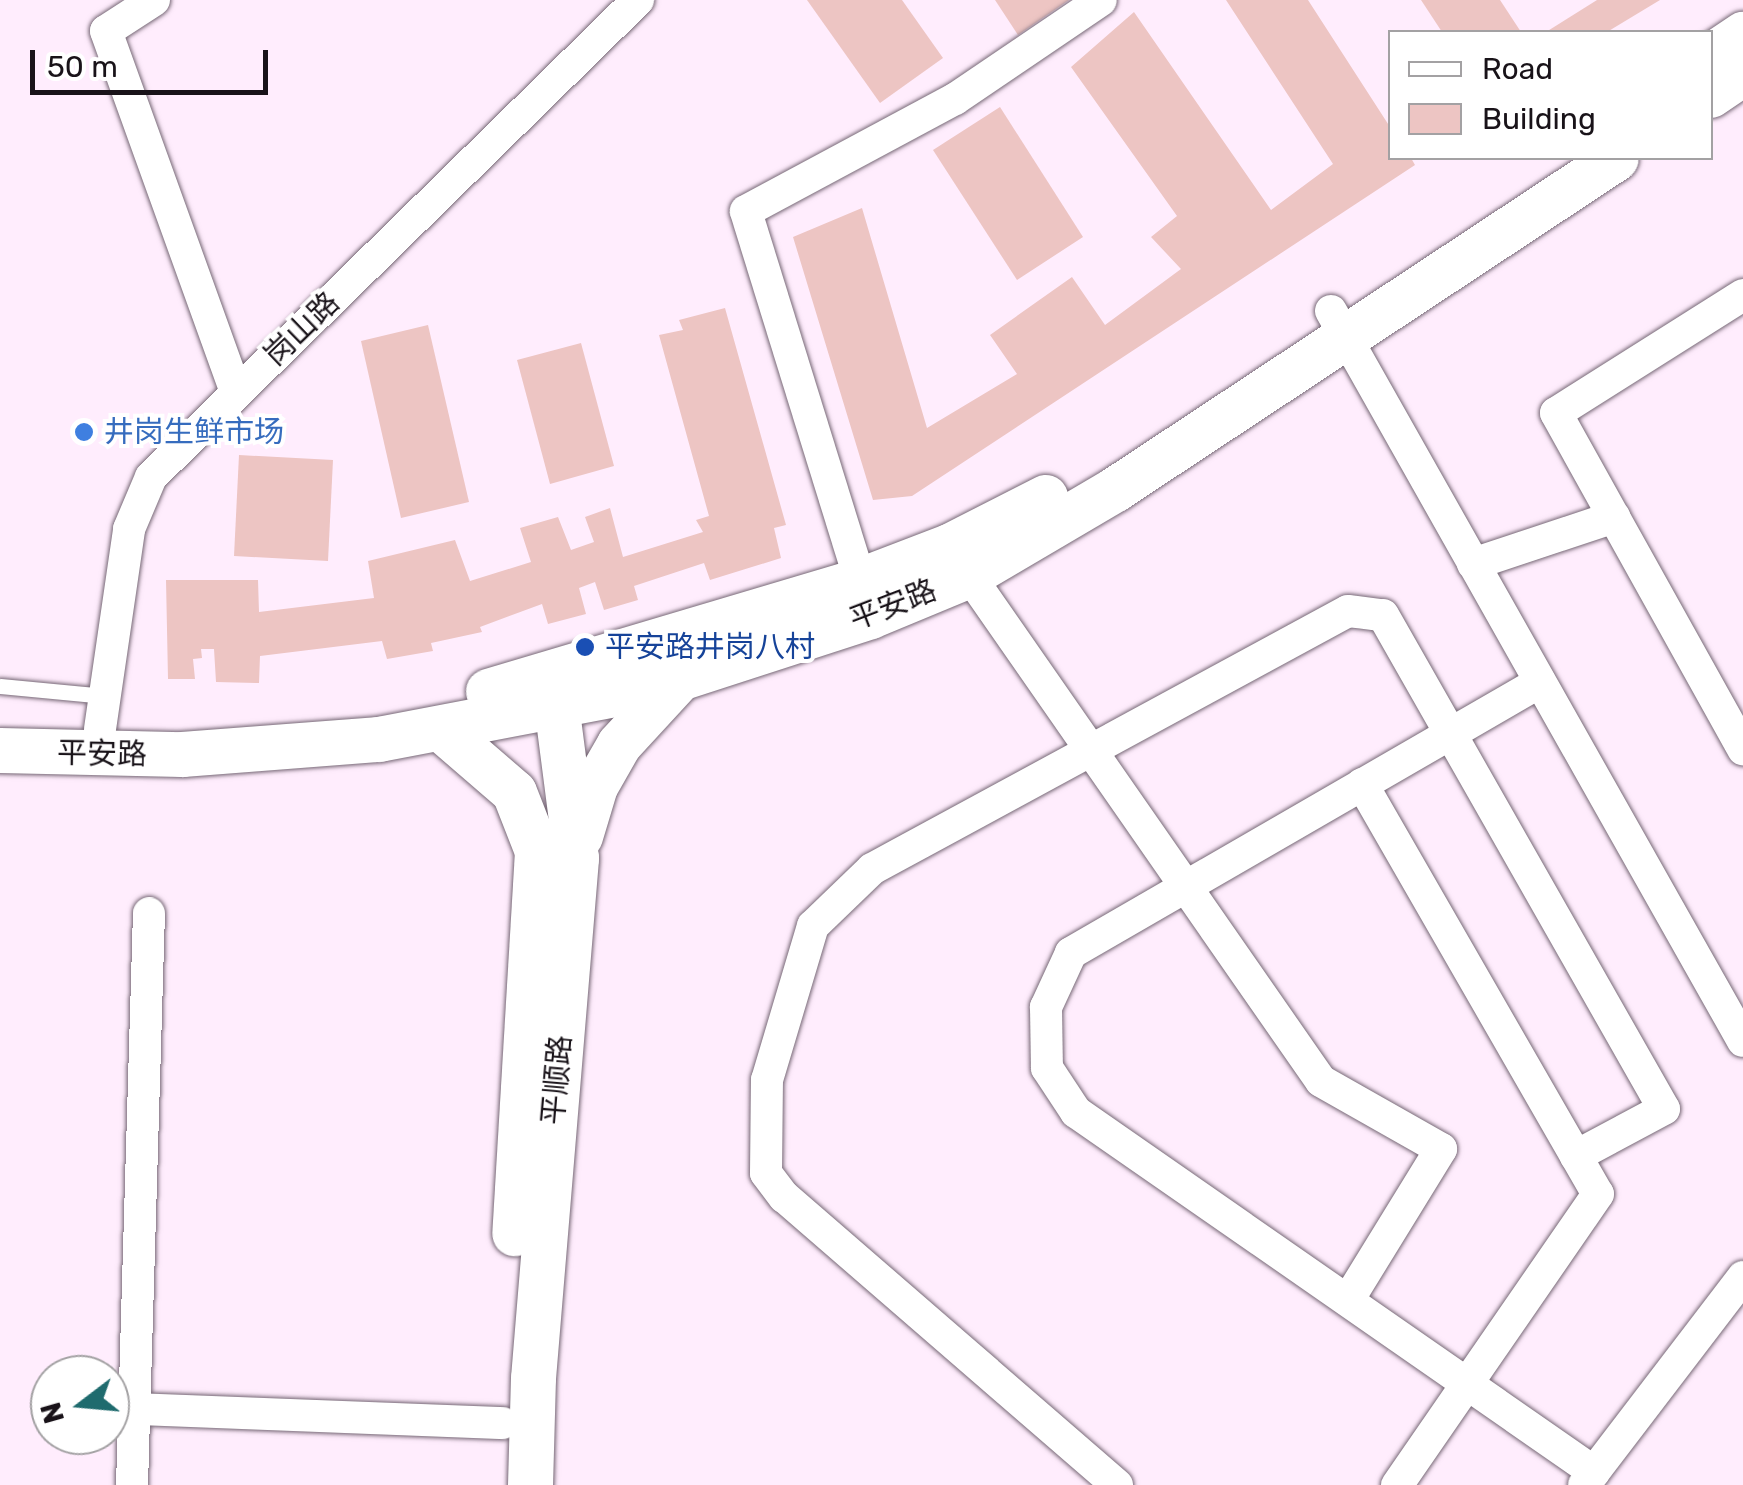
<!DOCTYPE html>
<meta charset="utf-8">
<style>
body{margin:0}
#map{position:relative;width:1743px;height:1485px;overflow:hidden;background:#ffedfd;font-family:Rubik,"Noto Sans SC",sans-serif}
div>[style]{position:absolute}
.building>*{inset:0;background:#edc5c3}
.roads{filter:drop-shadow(0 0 2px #776876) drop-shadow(0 0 2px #776876)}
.lane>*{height:15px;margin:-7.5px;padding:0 7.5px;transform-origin:7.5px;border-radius:7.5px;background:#fff}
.street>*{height:32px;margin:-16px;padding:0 16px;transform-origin:16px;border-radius:16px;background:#fff}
.secondary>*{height:45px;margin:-22.5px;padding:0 22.5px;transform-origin:22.5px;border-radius:22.5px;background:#fff}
.dots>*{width:28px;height:28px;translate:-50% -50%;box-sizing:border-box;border:5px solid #fff;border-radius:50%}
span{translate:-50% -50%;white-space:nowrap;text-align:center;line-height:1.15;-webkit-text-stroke:8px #fff;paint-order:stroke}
.street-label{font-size:30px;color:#191319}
.shop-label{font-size:30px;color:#366cbe}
.left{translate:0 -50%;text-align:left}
.transit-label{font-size:30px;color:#164399}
.legend{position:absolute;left:1388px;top:30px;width:325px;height:130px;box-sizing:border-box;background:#fff;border:2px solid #a3a1a3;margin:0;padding:12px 18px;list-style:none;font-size:30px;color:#191319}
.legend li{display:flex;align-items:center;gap:20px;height:50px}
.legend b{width:50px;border:2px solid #a3a1a3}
.north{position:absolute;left:30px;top:1355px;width:100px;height:100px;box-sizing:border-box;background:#fff;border:2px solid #a3a1a3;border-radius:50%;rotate:254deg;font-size:28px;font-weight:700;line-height:40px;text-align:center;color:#191319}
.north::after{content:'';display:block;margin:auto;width:35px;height:45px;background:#1f6b6e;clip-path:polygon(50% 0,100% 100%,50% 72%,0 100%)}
.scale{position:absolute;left:30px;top:50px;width:238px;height:45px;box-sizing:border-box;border:5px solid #191319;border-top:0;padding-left:12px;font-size:30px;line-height:35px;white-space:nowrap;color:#191319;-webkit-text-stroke:8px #fff;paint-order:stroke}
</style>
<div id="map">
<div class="building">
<i style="clip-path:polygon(807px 0,902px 0,943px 58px,880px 103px)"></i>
<i style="clip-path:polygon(995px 0,1069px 0,1018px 35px)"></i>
<i style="clip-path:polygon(1226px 0,1308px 0,1390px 127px,1390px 158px,1411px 158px,1415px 165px,912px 496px,873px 500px,793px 237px,862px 208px,927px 428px,1017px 374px,990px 335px,1072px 277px,1105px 325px,1181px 269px,1151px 237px,1177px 216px,1071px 67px,1134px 12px,1271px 210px,1333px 164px)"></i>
<i style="clip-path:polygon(1421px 0,1500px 0,1521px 32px,1442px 32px)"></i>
<i style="clip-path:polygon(1597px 0,1660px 0,1607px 32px,1546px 32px)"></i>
<i style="clip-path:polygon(1000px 107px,1083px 237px,1017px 280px,933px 150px)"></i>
<i style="clip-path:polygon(725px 308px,786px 525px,774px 528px,781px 558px,710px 580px,704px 563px,634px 586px,638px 600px,604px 610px,595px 582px,579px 588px,586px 614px,548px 624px,542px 604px,480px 627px,482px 632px,431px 643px,433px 651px,387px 659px,382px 641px,260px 656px,259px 683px,216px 682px,214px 649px,201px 649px,202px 658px,193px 659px,195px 679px,168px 679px,166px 580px,258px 580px,259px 612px,374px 598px,368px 561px,455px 540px,470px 581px,531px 562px,520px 528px,558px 517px,571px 550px,594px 542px,585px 517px,610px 508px,623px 557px,703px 532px,696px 520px,709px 516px,659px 335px,683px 330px,679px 320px)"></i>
<i style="clip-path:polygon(428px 325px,469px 502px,401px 518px,361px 341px)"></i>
<i style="clip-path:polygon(581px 343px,614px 466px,550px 484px,517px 360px)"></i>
<i style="clip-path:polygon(239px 455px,333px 460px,328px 561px,234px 556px)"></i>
</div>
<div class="roads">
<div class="lane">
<i style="left:0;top:686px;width:106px;rotate:5.4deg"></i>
</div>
<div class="street">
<i style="left:154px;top:0;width:57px;rotate:147.1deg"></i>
<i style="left:106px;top:31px;width:385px;rotate:70.2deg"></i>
<i style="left:1743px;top:295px;width:221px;rotate:147.7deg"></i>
<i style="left:1556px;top:413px;width:385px;rotate:60.9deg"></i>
<i style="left:1331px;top:311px;width:838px;rotate:60.56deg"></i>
<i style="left:1473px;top:564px;width:149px;rotate:-18.4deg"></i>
<i style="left:969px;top:575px;width:616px;rotate:55.18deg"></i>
<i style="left:1321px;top:1081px;width:138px;rotate:29.5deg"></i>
<i style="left:1441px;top:1149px;width:177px;rotate:121.6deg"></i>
<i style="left:860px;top:580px;width:386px;rotate:-107.2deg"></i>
<i style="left:746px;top:211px;width:237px;rotate:-28.2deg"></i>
<i style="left:955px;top:99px;width:176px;rotate:-34.1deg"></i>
<i style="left:1540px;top:682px;width:542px;rotate:149.98deg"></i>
<i style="left:1071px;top:953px;width:60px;rotate:114.8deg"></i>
<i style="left:1046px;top:1007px;width:61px;rotate:89.1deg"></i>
<i style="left:1047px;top:1068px;width:53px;rotate:56.6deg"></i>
<i style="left:1076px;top:1112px;width:631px;rotate:34.8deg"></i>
<i style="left:100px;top:729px;width:202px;rotate:-81.7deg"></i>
<i style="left:129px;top:529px;width:56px;rotate:-67.1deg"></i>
<i style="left:151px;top:477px;width:682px;rotate:-44.41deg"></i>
<i style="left:1362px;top:784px;width:473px;rotate:60.1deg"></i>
<i style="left:1598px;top:1194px;width:354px;rotate:124.6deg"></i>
<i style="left:136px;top:1409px;width:367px;rotate:2.2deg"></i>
<i style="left:132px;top:1485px;width:572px;rotate:-88.3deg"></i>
<i style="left:1117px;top:1485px;width:440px;rotate:-139.1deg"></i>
<i style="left:784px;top:1197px;width:30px;rotate:-127deg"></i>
<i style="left:766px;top:1173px;width:93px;rotate:-89.4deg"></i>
<i style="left:767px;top:1080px;width:161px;rotate:-73.4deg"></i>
<i style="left:813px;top:926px;width:82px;rotate:-44deg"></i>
<i style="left:872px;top:869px;width:541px;rotate:-28.46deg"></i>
<i style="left:1348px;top:611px;width:35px;rotate:7deg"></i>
<i style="left:1383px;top:615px;width:568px;rotate:60.37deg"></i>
<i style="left:1664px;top:1109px;width:100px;rotate:151.9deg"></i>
<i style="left:1584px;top:1485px;width:262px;rotate:-52.6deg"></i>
</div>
<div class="secondary">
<i style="left:1710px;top:56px;width:40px;rotate:-34deg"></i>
<i style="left:1710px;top:95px;width:40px;rotate:-34deg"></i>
<i style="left:488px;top:691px;width:388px;rotate:-16.6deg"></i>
<i style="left:860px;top:580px;width:95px;rotate:-20.9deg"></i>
<i style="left:949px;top:546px;width:108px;rotate:-27deg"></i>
<i style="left:441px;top:729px;width:96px;rotate:40.8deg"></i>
<i style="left:514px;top:792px;width:63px;rotate:68.7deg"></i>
<i style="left:537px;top:851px;width:383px;rotate:93.4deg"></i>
<i style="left:0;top:750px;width:182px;rotate:1.3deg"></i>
<i style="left:182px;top:754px;width:198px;rotate:-4.4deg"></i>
<i style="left:379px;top:739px;width:278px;rotate:-10.8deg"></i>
<i style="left:652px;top:687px;width:229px;rotate:-18deg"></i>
<i style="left:870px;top:616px;width:107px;rotate:-22.5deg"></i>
<i style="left:969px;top:575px;width:169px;rotate:-30.5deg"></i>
<i style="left:1115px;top:489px;width:600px;rotate:-33.45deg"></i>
<i style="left:580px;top:836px;width:52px;rotate:-73.3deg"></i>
<i style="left:595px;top:786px;width:48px;rotate:-60.3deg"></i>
<i style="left:619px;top:744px;width:90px;rotate:-47.3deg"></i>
<i style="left:530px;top:1485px;width:107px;rotate:-88.4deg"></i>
<i style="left:533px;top:1378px;width:522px;rotate:-85.27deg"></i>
<i style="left:576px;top:858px;width:179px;rotate:-97.4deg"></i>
</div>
</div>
<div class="dots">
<i style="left:84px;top:432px;background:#3f7fe0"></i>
<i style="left:585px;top:647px;background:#1a4fb4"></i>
</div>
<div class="street-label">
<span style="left:302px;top:329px;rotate:-44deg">岗山路</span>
<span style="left:893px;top:605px;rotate:-21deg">平安路</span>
<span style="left:102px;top:754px;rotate:1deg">平安路</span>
<span style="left:557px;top:1080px;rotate:-85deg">平顺路</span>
</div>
<div class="shop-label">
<span class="left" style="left:104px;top:432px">井岗生鲜市场</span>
</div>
<div class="transit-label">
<span class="left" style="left:605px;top:647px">平安路井岗八村</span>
</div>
<ul class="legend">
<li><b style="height:12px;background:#fff"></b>Road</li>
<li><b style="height:28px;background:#edc5c3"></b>Building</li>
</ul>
<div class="north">N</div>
<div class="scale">50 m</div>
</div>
